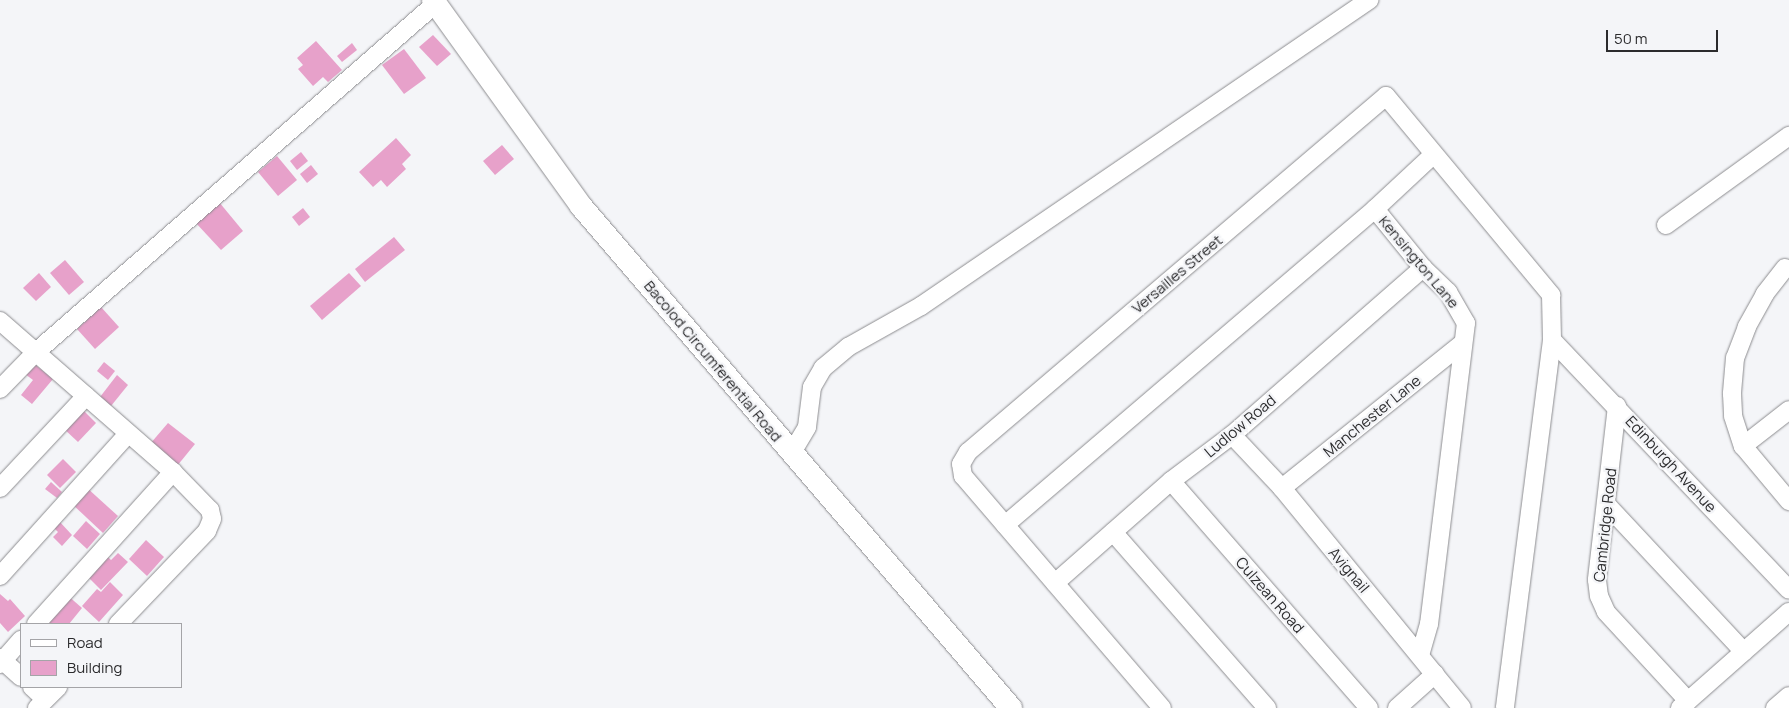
<!DOCTYPE html>
<style>
body{margin:0}
#map{position:relative;width:1789px;height:708px;overflow:hidden;background:#f4f5f8;font-family:Manrope,sans-serif}
div>[style]{position:absolute}
.building>*{inset:0;background:#e7a1ca}
.roads{filter:drop-shadow(0 0 1px #8c8c8f) drop-shadow(0 0 1px #8c8c8f)}
.minor>*{height:18px;margin:-9px;padding:0 9px;transform-origin:9px;border-radius:9px;background:#fff}
.major>*{height:22px;margin:-11px;padding:0 11px;transform-origin:11px;border-radius:11px;background:#fff}
span{translate:-50% -50%;white-space:nowrap;text-align:center;line-height:1.15;-webkit-text-stroke:4.5px #f4f5f8;paint-order:stroke}
.street-label{font-size:15px;color:#2b2b2d}
.legend{position:absolute;left:20px;top:623px;width:162px;height:65px;box-sizing:border-box;background:#f4f5f8;border:1px solid #a4a4a7;margin:0;padding:6px 9px;list-style:none;font-size:15px;color:#2b2b2d}
.legend li{display:flex;align-items:center;gap:10px;height:25px}
.legend b{width:25px;border:1px solid #a4a4a7}
.scale{position:absolute;left:1606px;top:30px;width:112px;height:22px;box-sizing:border-box;border:2px solid #2b2b2d;border-top:0;padding-left:6px;font-size:15px;line-height:18px;white-space:nowrap;color:#2b2b2d;-webkit-text-stroke:4px #f4f5f8;paint-order:stroke}
</style>
<div id="map">
<div class="building">
<i style="clip-path:polygon(433px 35px,451px 54px,437px 66px,419px 47px)"></i>
<i style="clip-path:polygon(316px 41px,342px 70px,328px 82px,323px 77px,313px 86px,298px 69px,303px 65px,297px 58px)"></i>
<i style="clip-path:polygon(352px 43px,357px 50px,342px 62px,337px 56px)"></i>
<i style="clip-path:polygon(404px 49px,426px 78px,404px 94px,382px 65px)"></i>
<i style="clip-path:polygon(396px 138px,411px 155px,402px 164px,406px 169px,387px 187px,381px 180px,373px 187px,359px 172px)"></i>
<i style="clip-path:polygon(502px 145px,514px 159px,495px 175px,483px 161px)"></i>
<i style="clip-path:polygon(301px 152px,308px 161px,297px 170px,290px 161px)"></i>
<i style="clip-path:polygon(277px 156px,297px 180px,278px 196px,258px 172px)"></i>
<i style="clip-path:polygon(311px 165px,318px 174px,307px 183px,300px 174px)"></i>
<i style="clip-path:polygon(219px 202px,243px 231px,221px 250px,195px 222px)"></i>
<i style="clip-path:polygon(303px 208px,310px 217px,299px 226px,292px 217px)"></i>
<i style="clip-path:polygon(394px 237px,405px 250px,365px 282px,355px 269px)"></i>
<i style="clip-path:polygon(65px 260px,84px 282px,69px 295px,50px 273px)"></i>
<i style="clip-path:polygon(39px 273px,51px 287px,36px 301px,23px 288px)"></i>
<i style="clip-path:polygon(349px 273px,361px 286px,322px 320px,310px 306px)"></i>
<i style="clip-path:polygon(101px 307px,119px 327px,95px 349px,77px 329px)"></i>
<i style="clip-path:polygon(104px 362px,115px 371px,108px 380px,97px 371px)"></i>
<i style="clip-path:polygon(33px 363px,53px 379px,32px 404px,21px 395px,33px 380px,25px 374px)"></i>
<i style="clip-path:polygon(117px 375px,128px 385px,111px 406px,100px 397px)"></i>
<i style="clip-path:polygon(82px 409px,96px 423px,78px 442px,63px 428px)"></i>
<i style="clip-path:polygon(168px 423px,195px 444px,177px 466px,150px 444px)"></i>
<i style="clip-path:polygon(63px 459px,76px 472px,60px 488px,47px 475px)"></i>
<i style="clip-path:polygon(51px 482px,62px 492px,57px 498px,45px 489px)"></i>
<i style="clip-path:polygon(86px 487px,118px 516px,103px 533px,71px 503px)"></i>
<i style="clip-path:polygon(59px 521px,72px 535px,62px 546px,53px 537px,58px 532px,53px 527px)"></i>
<i style="clip-path:polygon(86px 521px,100px 534px,87px 549px,73px 536px)"></i>
<i style="clip-path:polygon(146px 540px,164px 557px,147px 576px,129px 559px)"></i>
<i style="clip-path:polygon(104px 553px,111px 560px,118px 553px,128px 562px,101px 590px,84px 573px)"></i>
<i style="clip-path:polygon(110px 582px,123px 595px,99px 622px,82px 606px,97px 589px,101px 592px)"></i>
<i style="clip-path:polygon(0 594px,8px 601px,10px 599px,25px 616px,8px 632px,0 623px)"></i>
<i style="clip-path:polygon(66px 594px,82px 608px,69px 624px,51px 624px,45px 619px)"></i>
</div>
<div class="roads">
<div class="minor">
<i style="left:1375px;top:209px;width:76px;rotate:50.9deg"></i>
<i style="left:1423px;top:268px;width:35px;rotate:44deg"></i>
<i style="left:1448px;top:292px;width:36px;rotate:60deg"></i>
<i style="left:1466px;top:323px;width:303px;rotate:97deg"></i>
<i style="left:1429px;top:624px;width:32px;rotate:106deg"></i>
<i style="left:1666px;top:225px;width:152px;rotate:-35.9deg"></i>
<i style="left:1785px;top:268px;width:33px;rotate:128deg"></i>
<i style="left:1765px;top:294px;width:38px;rotate:119deg"></i>
<i style="left:1747px;top:327px;width:33px;rotate:111deg"></i>
<i style="left:1735px;top:358px;width:36px;rotate:95deg"></i>
<i style="left:1732px;top:394px;width:22px;rotate:87deg"></i>
<i style="left:1733px;top:416px;width:32px;rotate:72deg"></i>
<i style="left:1743px;top:446px;width:72px;rotate:50.1deg"></i>
<i style="left:0;top:321px;width:230px;rotate:41.1deg"></i>
<i style="left:173px;top:472px;width:53px;rotate:45.8deg"></i>
<i style="left:210px;top:510px;width:9px;rotate:77deg"></i>
<i style="left:212px;top:519px;width:13px;rotate:113deg"></i>
<i style="left:207px;top:531px;width:129px;rotate:133.7deg"></i>
<i style="left:1552px;top:340px;width:344px;rotate:46.5deg"></i>
<i style="left:0;top:389px;width:52px;rotate:-45.8deg"></i>
<i style="left:36px;top:352px;width:529px;rotate:-41.09deg"></i>
<i style="left:1617px;top:406px;width:175px;rotate:96.6deg"></i>
<i style="left:1597px;top:580px;width:16px;rotate:83deg"></i>
<i style="left:1599px;top:596px;width:17px;rotate:66deg"></i>
<i style="left:1606px;top:612px;width:121px;rotate:47.3deg"></i>
<i style="left:1232px;top:435px;width:73px;rotate:46.7deg"></i>
<i style="left:1282px;top:488px;width:284px;rotate:50.7deg"></i>
<i style="left:1743px;top:446px;width:58px;rotate:-38deg"></i>
<i style="left:791px;top:454px;width:31px;rotate:-59deg"></i>
<i style="left:807px;top:427px;width:40px;rotate:-82.9deg"></i>
<i style="left:812px;top:387px;width:22px;rotate:-60deg"></i>
<i style="left:823px;top:368px;width:33px;rotate:-40deg"></i>
<i style="left:848px;top:347px;width:84px;rotate:-29.3deg"></i>
<i style="left:921px;top:306px;width:543px;rotate:-34.33deg"></i>
<i style="left:1171px;top:481px;width:301px;rotate:48.9deg"></i>
<i style="left:0;top:488px;width:126px;rotate:-46.9deg"></i>
<i style="left:1282px;top:488px;width:231px;rotate:-38.7deg"></i>
<i style="left:1606px;top:504px;width:202px;rotate:47deg"></i>
<i style="left:1005px;top:525px;width:487px;rotate:-40.5deg"></i>
<i style="left:1375px;top:209px;width:79px;rotate:-43deg"></i>
<i style="left:1113px;top:532px;width:234px;rotate:48.8deg"></i>
<i style="left:0;top:576px;width:190px;rotate:-48deg"></i>
<i style="left:1055px;top:583px;width:154px;rotate:-41.3deg"></i>
<i style="left:1171px;top:481px;width:76px;rotate:-37deg"></i>
<i style="left:1232px;top:435px;width:254px;rotate:-41.2deg"></i>
<i style="left:36px;top:624px;width:205px;rotate:-48deg"></i>
<i style="left:0;top:658px;width:28px;rotate:42deg"></i>
<i style="left:0;top:664px;width:32px;rotate:-49deg"></i>
<i style="left:32px;top:687px;width:18px;rotate:43deg"></i>
<i style="left:37px;top:708px;width:30px;rotate:-45deg"></i>
<i style="left:1162px;top:708px;width:306px;rotate:-130.6deg"></i>
<i style="left:963px;top:476px;width:12px;rotate:-99deg"></i>
<i style="left:961px;top:464px;width:14px;rotate:-60deg"></i>
<i style="left:968px;top:452px;width:549px;rotate:-40.42deg"></i>
<i style="left:1386px;top:96px;width:259px;rotate:50.3deg"></i>
<i style="left:1551px;top:295px;width:45px;rotate:88.7deg"></i>
<i style="left:1552px;top:340px;width:371px;rotate:97.3deg"></i>
<i style="left:1397px;top:708px;width:51px;rotate:-41.8deg"></i>
<i style="left:1680px;top:708px;width:145px;rotate:-41.4deg"></i>
<i style="left:1775px;top:708px;width:18px;rotate:-41deg"></i>
</div>
<div class="major">
<i style="left:433px;top:0;width:254px;rotate:54.3deg"></i>
<i style="left:581px;top:206px;width:661px;rotate:49.42deg"></i>
</div>
</div>
<div class="street-label">
<span style="left:1419px;top:262px;rotate:50deg">Kensington Lane</span>
<span style="left:1177px;top:274px;rotate:-40deg">Versailles Street</span>
<span style="left:713px;top:361px;rotate:50deg">Bacolod Circumferential Road</span>
<span style="left:1372px;top:416px;rotate:-39deg">Manchester Lane</span>
<span style="left:1240px;top:426px;rotate:-40deg">Ludlow Road</span>
<span style="left:1671px;top:464px;rotate:47deg">Edinburgh Avenue</span>
<span style="left:1605px;top:525px;rotate:-84deg">Cambridge Road</span>
<span style="left:1349px;top:570px;rotate:50deg">Avignail</span>
<span style="left:1270px;top:595px;rotate:49deg">Culzean Road</span>
</div>
<ul class="legend">
<li><b style="height:6px;background:#fff"></b>Road</li>
<li><b style="height:14px;background:#e7a1ca"></b>Building</li>
</ul>
<div class="scale">50 m</div>
</div>
